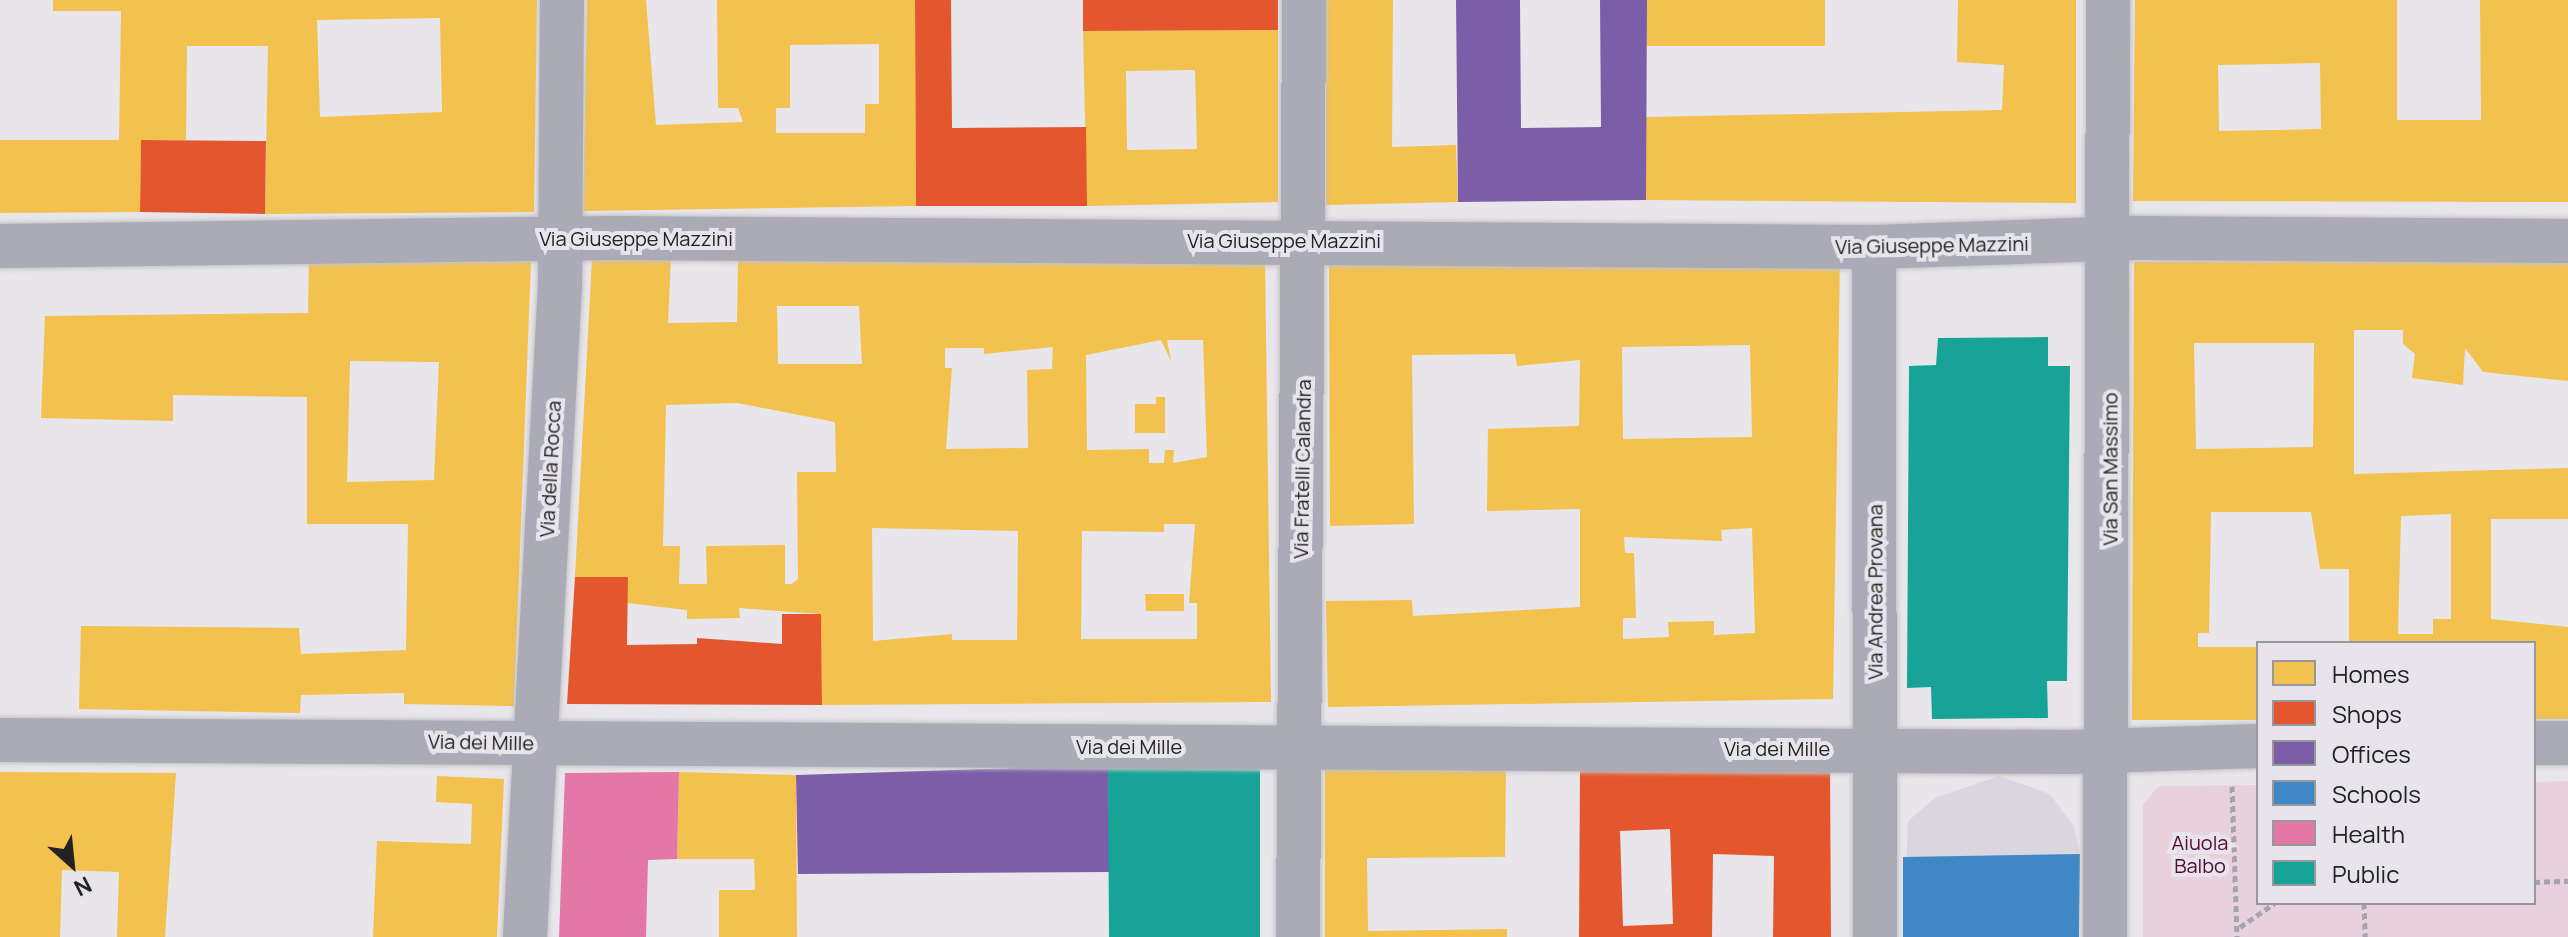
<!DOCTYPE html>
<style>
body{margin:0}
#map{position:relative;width:2568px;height:937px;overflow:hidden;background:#e8e6ea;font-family:Manrope,sans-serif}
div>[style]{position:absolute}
.built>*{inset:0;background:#dad6df}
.green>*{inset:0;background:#e8d0dc}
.homes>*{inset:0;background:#f2c14e}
.shops>*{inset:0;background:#e4572e}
.offices>*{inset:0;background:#7b5ea7}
.schools>*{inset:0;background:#3f88c5}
.health>*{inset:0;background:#e377a8}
.public>*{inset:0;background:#17a398}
.path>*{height:5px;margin-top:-2.5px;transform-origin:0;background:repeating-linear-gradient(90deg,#a4a4ac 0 6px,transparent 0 10px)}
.roads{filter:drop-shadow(0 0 2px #c4c3c5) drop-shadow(0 0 2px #c4c3c5)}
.minor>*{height:44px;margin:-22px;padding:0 22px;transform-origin:22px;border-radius:22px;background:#abaab7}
span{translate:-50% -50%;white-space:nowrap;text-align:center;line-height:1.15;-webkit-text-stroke:8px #e7e5eb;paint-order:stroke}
.street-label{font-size:20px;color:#222123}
.park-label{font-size:20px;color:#510933}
.legend{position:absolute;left:2256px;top:641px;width:280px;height:264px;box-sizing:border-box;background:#e7e5eb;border:2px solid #98979b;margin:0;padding:10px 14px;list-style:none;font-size:24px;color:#222123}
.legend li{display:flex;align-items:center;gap:16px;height:40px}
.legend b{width:40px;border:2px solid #98979b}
.north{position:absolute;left:32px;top:825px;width:80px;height:80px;-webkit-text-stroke:6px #e7e5eb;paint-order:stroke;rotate:153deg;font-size:22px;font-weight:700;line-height:32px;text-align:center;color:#222123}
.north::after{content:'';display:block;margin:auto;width:28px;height:36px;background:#222123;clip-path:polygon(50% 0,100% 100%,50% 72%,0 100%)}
</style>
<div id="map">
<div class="built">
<i style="clip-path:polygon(1999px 776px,2050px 794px,2074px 827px,2080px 854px,1903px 937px,1908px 821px,1935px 798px)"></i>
</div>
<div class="green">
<i style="clip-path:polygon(2568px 781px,2568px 937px,2143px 937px,2143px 804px,2159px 786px,2258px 785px,2258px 903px,2534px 903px,2534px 782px)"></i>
</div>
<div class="homes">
<i style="clip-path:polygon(evenodd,53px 0,537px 0,534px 212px,265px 214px,268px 46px,187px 46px,186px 140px,141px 140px,140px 212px,0 213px,0 140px,119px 140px,121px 11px,53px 11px,53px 0,440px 18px,442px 112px,320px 117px,317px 20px,440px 18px)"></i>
<i style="clip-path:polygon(evenodd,587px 0,646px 0,656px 125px,743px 122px,738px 108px,718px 108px,717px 0,915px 0,916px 206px,583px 211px,587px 0,879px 44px,879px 104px,865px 104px,865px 133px,776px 133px,776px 108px,790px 108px,790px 45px,879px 44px)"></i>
<i style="clip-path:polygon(1326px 0,1393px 0,1392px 147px,1456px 145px,1458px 202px,1326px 205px)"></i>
<i style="clip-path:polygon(1647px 0,1825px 0,1825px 46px,1647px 46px)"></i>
<i style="clip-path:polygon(1958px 0,2076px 0,2076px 203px,1646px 200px,1646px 117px,2002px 110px,2004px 65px,1957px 62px)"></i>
<i style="clip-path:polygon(evenodd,2135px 0,2397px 0,2397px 120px,2481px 120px,2480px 0,2568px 0,2568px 202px,2133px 201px,2135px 0,2320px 63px,2321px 129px,2219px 131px,2218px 65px,2320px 63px)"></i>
<i style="clip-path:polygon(evenodd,1278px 30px,1278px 202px,1087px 206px,1083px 31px,1278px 30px,1195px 70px,1197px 149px,1127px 150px,1126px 71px,1195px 70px)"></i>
<i style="clip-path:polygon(evenodd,1840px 256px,1833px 699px,1328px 707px,1326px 601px,1412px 600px,1413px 616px,1580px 607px,1580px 509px,1487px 511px,1488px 429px,1579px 426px,1580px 360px,1517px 366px,1515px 354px,1412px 355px,1414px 524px,1330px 526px,1329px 259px,1840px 256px,1750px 345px,1752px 437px,1623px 439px,1622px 347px,1750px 345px,1840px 256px,1752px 528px,1755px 633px,1714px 635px,1714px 621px,1668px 622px,1669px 637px,1623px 639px,1623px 618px,1636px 618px,1634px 553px,1625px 553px,1624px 537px,1722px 541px,1721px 530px,1752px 528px)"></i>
<i style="clip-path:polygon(evenodd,671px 258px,668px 323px,737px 322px,738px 261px,1265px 262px,1271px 702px,822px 705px,821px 614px,739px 608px,740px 618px,687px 619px,687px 610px,627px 603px,628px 577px,575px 577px,592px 259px,671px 258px,777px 306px,859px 306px,862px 364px,778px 364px,777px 306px,671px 258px,1161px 340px,1171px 361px,1167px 340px,1203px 340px,1207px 457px,1173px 463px,1174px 450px,1165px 450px,1164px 463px,1149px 463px,1149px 449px,1087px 450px,1086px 355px,1161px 340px,671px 258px,1053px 347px,1052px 369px,1027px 370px,1028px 448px,946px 449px,952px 368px,945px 368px,945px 348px,984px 348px,984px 354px,1053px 347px,671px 258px,737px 403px,835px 422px,836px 472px,797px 472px,798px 579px,792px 584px,785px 584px,785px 545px,706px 546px,707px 584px,679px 584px,680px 546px,663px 546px,666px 405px,737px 403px,671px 258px,1164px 524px,1195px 524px,1189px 603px,1197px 603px,1197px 639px,1081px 639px,1082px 531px,1164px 532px,1164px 524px,671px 258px,872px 528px,1018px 531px,1017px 640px,952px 640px,952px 634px,873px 641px,872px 528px)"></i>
<i style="clip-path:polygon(evenodd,2568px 259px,2568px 381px,2483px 372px,2465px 348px,2463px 385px,2412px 378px,2415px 354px,2403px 344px,2403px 330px,2354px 330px,2354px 474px,2568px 468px,2568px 519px,2491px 519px,2491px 619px,2568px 627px,2568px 719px,2534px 719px,2534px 643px,2349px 643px,2349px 569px,2320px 569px,2311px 512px,2211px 512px,2209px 633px,2198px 633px,2198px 647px,2258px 647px,2258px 720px,2132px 720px,2134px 262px,2568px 259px,2194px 343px,2314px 343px,2313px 447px,2196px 449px,2194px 343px,2568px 259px,2451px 514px,2451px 619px,2433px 619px,2433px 634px,2398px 634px,2401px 516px,2451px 514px)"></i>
<i style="clip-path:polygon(evenodd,531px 262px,514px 706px,404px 704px,404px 693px,301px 695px,300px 713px,79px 709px,81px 626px,299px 628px,301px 654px,406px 650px,408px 524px,307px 524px,307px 397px,173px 395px,173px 421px,41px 418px,45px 316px,308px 313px,309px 263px,531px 262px,350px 361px,439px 362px,434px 480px,347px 482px,350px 361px)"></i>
<i style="clip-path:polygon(1156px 397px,1165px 397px,1165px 433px,1135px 433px,1135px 404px,1156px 404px)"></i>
<i style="clip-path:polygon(1145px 594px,1184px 594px,1184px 611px,1146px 611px)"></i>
<i style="clip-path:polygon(1506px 767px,1505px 857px,1367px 858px,1368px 931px,1507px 929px,1507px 937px,1325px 937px,1325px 770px)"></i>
<i style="clip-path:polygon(0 772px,176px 773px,165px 937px,117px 937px,119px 872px,62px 870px,60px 937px,0 937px)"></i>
<i style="clip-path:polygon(679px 772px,796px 775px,797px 937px,719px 937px,719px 890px,755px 890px,754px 859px,677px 859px)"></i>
<i style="clip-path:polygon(437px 776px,504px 779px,497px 937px,373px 937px,377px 841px,471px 844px,472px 804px,436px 802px)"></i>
</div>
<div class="shops">
<i style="clip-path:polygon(915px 0,951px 0,952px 128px,1086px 127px,1087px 206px,916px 206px)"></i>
<i style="clip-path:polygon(1083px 0,1278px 0,1278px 30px,1083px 31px)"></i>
<i style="clip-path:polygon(141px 140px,266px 141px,265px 214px,140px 212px)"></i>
<i style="clip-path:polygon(575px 577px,628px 577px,627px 645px,697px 644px,697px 638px,782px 644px,782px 614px,821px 614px,822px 705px,567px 704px)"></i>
<i style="clip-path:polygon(evenodd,1830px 764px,1831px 937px,1773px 937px,1774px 856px,1713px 854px,1712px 937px,1579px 937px,1580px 768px,1830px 764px,1670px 829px,1673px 924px,1623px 926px,1620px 831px,1670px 829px)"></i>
</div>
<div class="offices">
<i style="clip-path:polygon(1456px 0,1520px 0,1521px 128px,1601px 127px,1600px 0,1647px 0,1646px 200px,1458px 202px)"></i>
<i style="clip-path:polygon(1108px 765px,1110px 872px,798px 874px,796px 775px)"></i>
</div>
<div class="schools">
<i style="clip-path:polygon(2080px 854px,2079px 937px,1903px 937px,1903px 857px)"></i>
</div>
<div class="health">
<i style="clip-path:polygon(679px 772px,677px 859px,648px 860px,646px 937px,559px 937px,565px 773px)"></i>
</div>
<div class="public">
<i style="clip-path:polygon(2048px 337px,2048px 366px,2070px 366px,2067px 681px,2047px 681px,2048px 718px,1932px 719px,1931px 687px,1907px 688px,1909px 366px,1936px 365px,1938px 338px)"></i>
<i style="clip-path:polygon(1108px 765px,1260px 766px,1260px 937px,1109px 937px)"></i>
</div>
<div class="path">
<i style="left:2232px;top:786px;width:151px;rotate:88.1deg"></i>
<i style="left:2534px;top:882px;width:34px;rotate:-2deg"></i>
<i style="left:2364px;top:903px;width:34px;rotate:88deg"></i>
<i style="left:2240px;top:927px;width:42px;rotate:-34.4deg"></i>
</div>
<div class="roads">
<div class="minor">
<i style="left:0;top:246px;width:614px;rotate:-0.75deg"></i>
<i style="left:614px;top:238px;width:1260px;rotate:0.41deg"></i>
<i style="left:1874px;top:247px;width:262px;rotate:-2deg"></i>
<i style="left:2136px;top:238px;width:432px;rotate:0.4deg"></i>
<i style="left:1874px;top:247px;width:690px;rotate:89.92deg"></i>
<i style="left:0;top:740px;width:2066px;rotate:0.33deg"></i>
<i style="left:2066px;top:752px;width:192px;rotate:-1.8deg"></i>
<i style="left:2534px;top:743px;width:34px"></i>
<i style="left:525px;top:937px;width:653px;rotate:-86.93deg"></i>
<i style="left:560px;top:285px;width:285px;rotate:-89.6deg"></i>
<i style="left:1298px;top:937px;width:937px;rotate:-89.63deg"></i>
<i style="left:2105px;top:937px;width:937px;rotate:-89.82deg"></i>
</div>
</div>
<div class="street-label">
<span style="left:636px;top:238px">Via Giuseppe Mazzini</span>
<span style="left:1284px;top:240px">Via Giuseppe Mazzini</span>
<span style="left:1932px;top:245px;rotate:-1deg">Via Giuseppe Mazzini</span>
<span style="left:550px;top:469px;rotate:-87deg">Via della Rocca</span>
<span style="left:1302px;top:469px;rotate:-89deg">Via Fratelli Calandra</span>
<span style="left:2110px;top:469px;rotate:-90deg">Via San Massimo</span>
<span style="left:1875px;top:592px;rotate:-90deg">Via Andrea Provana</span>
<span style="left:481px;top:742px;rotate:1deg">Via dei Mille</span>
<span style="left:1129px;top:746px">Via dei Mille</span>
<span style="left:1777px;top:748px">Via dei Mille</span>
</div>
<div class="park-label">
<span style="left:2200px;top:854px">Aiuola<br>Balbo</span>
</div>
<ul class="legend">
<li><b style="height:22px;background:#f2c14e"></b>Homes</li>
<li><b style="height:22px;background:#e4572e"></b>Shops</li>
<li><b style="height:22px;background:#7b5ea7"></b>Offices</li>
<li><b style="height:22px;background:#3f88c5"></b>Schools</li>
<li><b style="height:22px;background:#e377a8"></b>Health</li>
<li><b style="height:22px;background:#17a398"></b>Public</li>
</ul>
<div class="north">N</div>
</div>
